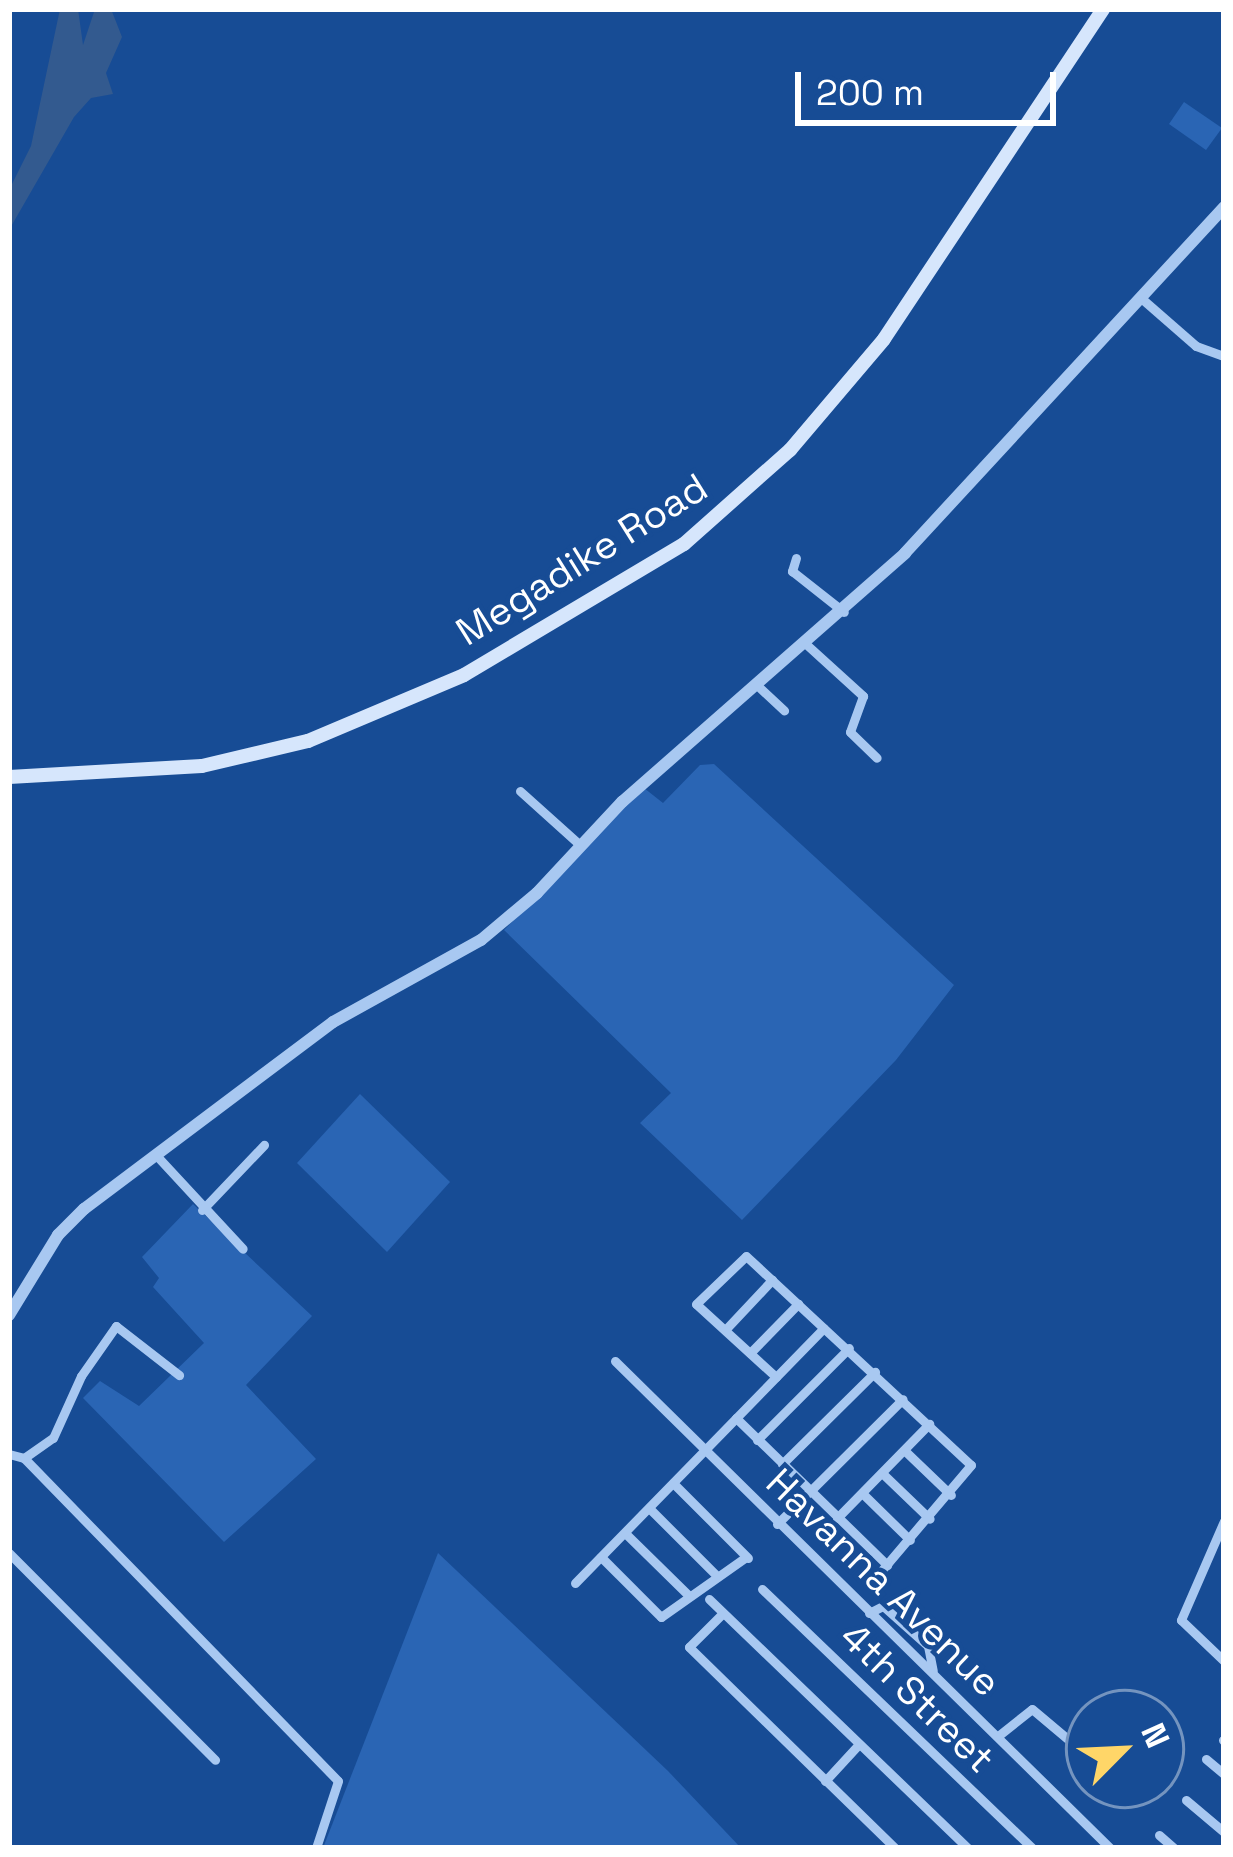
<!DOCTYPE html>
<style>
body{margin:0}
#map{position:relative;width:1233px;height:1857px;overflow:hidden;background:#174c95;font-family:"Space Grotesk",sans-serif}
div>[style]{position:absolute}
.green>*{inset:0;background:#2a65b4}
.water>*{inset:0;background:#335a8f}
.minor>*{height:9px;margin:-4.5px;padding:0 4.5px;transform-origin:4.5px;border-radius:4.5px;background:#a8c8f1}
.tertiary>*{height:12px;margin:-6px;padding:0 6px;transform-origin:6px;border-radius:6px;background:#a8c8f1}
.secondary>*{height:14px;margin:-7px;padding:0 7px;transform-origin:7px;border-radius:7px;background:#d6e6fc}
span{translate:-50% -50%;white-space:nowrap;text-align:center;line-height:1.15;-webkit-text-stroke:9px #174c95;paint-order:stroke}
.street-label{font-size:39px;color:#fff}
.frame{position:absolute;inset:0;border:12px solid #fff;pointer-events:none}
.north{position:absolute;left:1065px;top:1689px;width:120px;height:120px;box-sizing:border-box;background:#174c95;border:3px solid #7494bf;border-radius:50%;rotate:66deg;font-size:33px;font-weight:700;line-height:48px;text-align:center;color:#fff}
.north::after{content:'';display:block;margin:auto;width:42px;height:54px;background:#ffd668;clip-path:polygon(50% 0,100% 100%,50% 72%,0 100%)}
.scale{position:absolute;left:795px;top:72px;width:261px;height:54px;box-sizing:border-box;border:6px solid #fff;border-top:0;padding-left:15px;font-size:36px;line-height:42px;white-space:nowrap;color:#fff;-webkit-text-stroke:9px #174c95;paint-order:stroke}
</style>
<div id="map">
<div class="green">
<i style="clip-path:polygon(1184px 102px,1222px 128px,1206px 150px,1169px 124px)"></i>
<i style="clip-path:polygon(714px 764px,954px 985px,896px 1060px,742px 1220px,640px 1123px,671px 1093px,504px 930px,644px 788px,663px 803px,700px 765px)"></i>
<i style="clip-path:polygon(360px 1094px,450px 1182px,387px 1252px,297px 1163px)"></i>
<i style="clip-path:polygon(193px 1204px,312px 1316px,246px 1385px,316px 1459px,224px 1542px,83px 1398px,100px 1381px,139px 1406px,204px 1343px,153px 1287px,159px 1278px,142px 1257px)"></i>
<i style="clip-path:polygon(438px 1553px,668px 1771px,741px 1848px,323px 1848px)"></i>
</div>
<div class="water">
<i style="clip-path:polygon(60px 9px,78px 9px,83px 45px,95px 9px,111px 9px,122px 37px,106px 73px,113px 94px,91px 98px,74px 117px,9px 230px,9px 190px,31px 146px)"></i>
</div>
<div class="minor">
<i style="left:1141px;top:298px;width:73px;rotate:41.1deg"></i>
<i style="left:1196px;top:346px;width:30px;rotate:20deg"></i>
<i style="left:796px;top:558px;width:14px;rotate:107deg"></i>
<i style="left:792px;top:571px;width:66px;rotate:38.3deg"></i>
<i style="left:807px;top:645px;width:76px;rotate:42.3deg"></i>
<i style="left:863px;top:696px;width:38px;rotate:110deg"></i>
<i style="left:850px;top:732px;width:37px;rotate:44deg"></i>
<i style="left:760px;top:688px;width:33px;rotate:43deg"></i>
<i style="left:520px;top:791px;width:81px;rotate:42deg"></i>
<i style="left:155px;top:1154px;width:129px;rotate:47.2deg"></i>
<i style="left:202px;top:1210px;width:90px;rotate:-46.4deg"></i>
<i style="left:725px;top:1330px;width:69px;rotate:-46.8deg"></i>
<i style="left:750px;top:1353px;width:69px;rotate:-45.6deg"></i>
<i style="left:615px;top:1361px;width:694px;rotate:44.53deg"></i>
<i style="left:776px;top:1377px;width:108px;rotate:-137.6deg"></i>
<i style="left:696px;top:1304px;width:69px;rotate:-43.8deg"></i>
<i style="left:746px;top:1256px;width:307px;rotate:42.9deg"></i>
<i style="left:971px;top:1465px;width:145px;rotate:130.3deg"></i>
<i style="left:736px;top:1418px;width:211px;rotate:44.2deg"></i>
<i style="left:757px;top:1440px;width:130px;rotate:-45deg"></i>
<i style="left:904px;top:1450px;width:65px;rotate:43.8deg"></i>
<i style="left:9px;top:1454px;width:16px;rotate:15deg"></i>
<i style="left:24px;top:1458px;width:450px;rotate:45.8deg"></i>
<i style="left:338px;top:1781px;width:71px;rotate:108.2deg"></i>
<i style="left:24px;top:1458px;width:35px;rotate:-35deg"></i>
<i style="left:53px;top:1438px;width:68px;rotate:-65.7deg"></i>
<i style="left:81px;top:1376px;width:61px;rotate:-55deg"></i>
<i style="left:116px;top:1326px;width:80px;rotate:37.9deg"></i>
<i style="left:782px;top:1464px;width:131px;rotate:-44.7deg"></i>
<i style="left:882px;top:1473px;width:66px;rotate:43.8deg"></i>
<i style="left:673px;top:1483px;width:106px;rotate:45deg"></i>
<i style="left:862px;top:1493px;width:67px;rotate:44.4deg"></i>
<i style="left:649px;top:1508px;width:96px;rotate:45deg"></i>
<i style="left:837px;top:1518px;width:132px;rotate:-45.6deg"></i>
<i style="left:1224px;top:1521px;width:108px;rotate:113.5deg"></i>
<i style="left:1181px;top:1620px;width:59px;rotate:43.6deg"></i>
<i style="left:777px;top:1524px;width:177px;rotate:-44.8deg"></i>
<i style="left:625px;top:1533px;width:90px;rotate:44.5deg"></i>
<i style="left:9px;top:1553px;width:292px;rotate:45.1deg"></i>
<i style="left:601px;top:1557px;width:85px;rotate:45deg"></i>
<i style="left:661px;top:1617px;width:104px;rotate:-35.2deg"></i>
<i style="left:575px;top:1583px;width:356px;rotate:-45.7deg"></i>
<i style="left:762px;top:1589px;width:374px;rotate:43.8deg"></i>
<i style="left:709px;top:1599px;width:359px;rotate:43.9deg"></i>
<i style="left:723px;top:1613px;width:48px;rotate:135deg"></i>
<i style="left:689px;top:1647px;width:288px;rotate:44.3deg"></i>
<i style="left:869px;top:1613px;width:16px;rotate:-27deg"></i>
<i style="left:883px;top:1606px;width:60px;rotate:41.6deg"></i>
<i style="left:928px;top:1646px;width:25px;rotate:79deg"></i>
<i style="left:998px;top:1736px;width:43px;rotate:-38.5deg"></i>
<i style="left:1032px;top:1709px;width:75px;rotate:40.1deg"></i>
<i style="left:1223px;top:1740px;width:1px;rotate:45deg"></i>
<i style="left:1206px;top:1759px;width:23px;rotate:40deg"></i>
<i style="left:825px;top:1781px;width:50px;rotate:-47.4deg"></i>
<i style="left:1186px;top:1800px;width:50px;rotate:40.1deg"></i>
<i style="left:1159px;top:1835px;width:20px;rotate:41deg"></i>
</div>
<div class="tertiary">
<i style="left:9px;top:1315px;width:94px;rotate:-58.5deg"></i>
<i style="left:58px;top:1235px;width:37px;rotate:-45deg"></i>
<i style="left:84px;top:1209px;width:311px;rotate:-36.9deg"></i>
<i style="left:333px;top:1022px;width:169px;rotate:-29deg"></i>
<i style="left:481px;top:940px;width:73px;rotate:-40deg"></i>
<i style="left:537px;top:893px;width:125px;rotate:-47deg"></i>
<i style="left:622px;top:802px;width:377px;rotate:-41.3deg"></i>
<i style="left:905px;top:553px;width:471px;rotate:-47.3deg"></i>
</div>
<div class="secondary">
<i style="left:9px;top:777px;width:193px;rotate:-3.3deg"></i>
<i style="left:202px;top:766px;width:109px;rotate:-13.3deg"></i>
<i style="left:308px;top:741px;width:169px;rotate:-22.9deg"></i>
<i style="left:464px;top:675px;width:256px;rotate:-30.8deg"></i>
<i style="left:684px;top:544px;width:142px;rotate:-41.6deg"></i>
<i style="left:790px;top:450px;width:145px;rotate:-49.7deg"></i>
<i style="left:884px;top:339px;width:396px;rotate:-56.4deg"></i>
</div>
<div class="street-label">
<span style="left:582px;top:560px;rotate:-32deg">Megadike Road</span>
<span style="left:883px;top:1583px;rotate:44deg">Havanna Avenue</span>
<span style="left:917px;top:1698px;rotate:44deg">4th Street</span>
</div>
<div class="frame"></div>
<div class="north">N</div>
<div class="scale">200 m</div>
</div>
